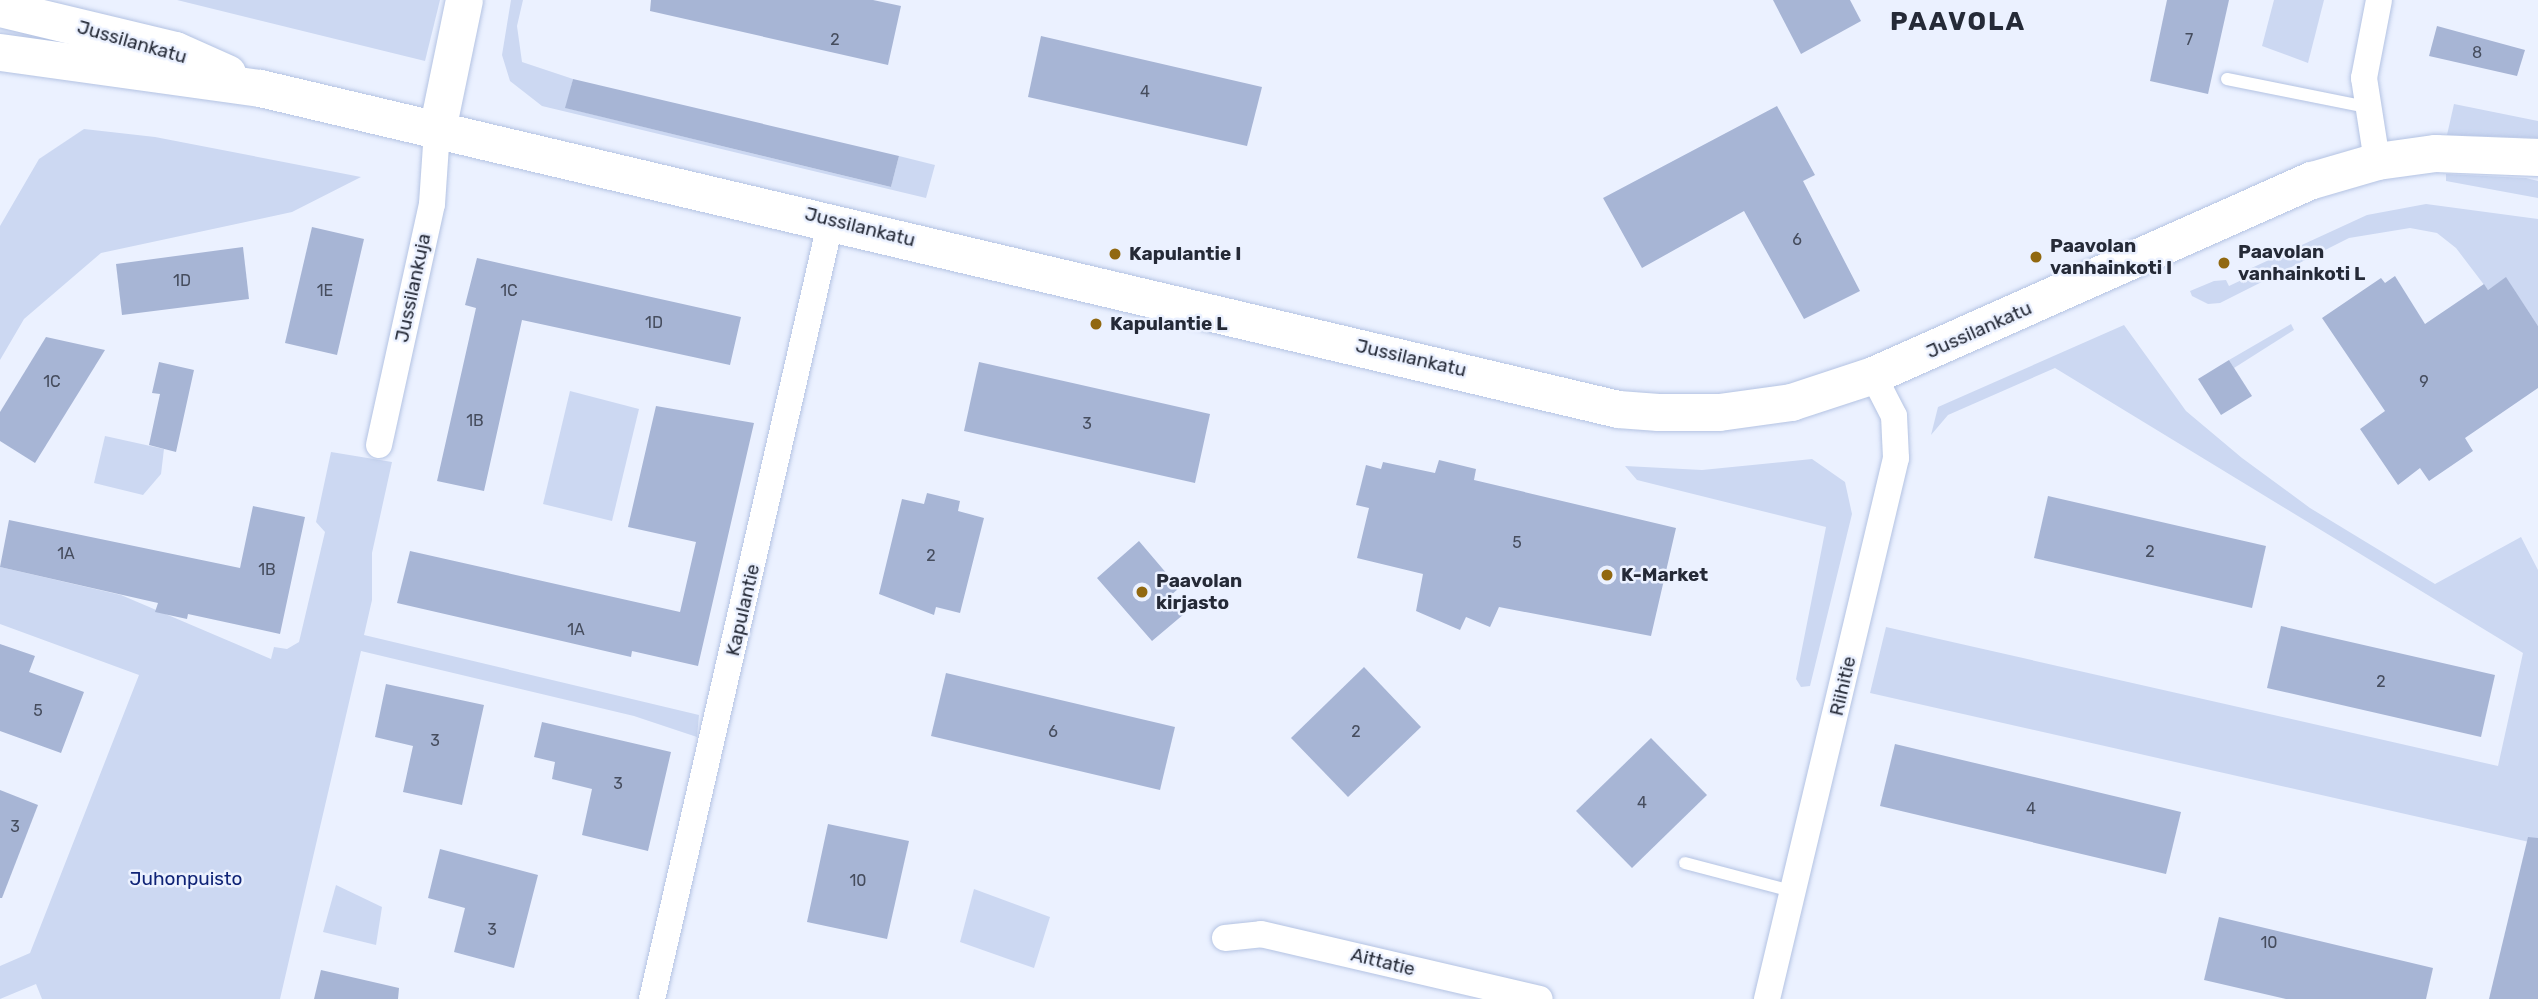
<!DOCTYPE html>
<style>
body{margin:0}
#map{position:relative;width:2538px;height:999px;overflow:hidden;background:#ebf1ff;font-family:Rubik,sans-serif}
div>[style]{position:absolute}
.green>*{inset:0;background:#ccd8f2}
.building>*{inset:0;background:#a7b5d5}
.roads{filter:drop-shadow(0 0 2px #b4c3e3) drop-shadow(0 0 2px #b4c3e3)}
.lane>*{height:12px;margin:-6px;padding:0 6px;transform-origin:6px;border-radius:6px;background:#fff}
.street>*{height:26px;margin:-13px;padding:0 13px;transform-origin:13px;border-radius:13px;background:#fff}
.secondary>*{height:37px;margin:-18.5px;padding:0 18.5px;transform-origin:18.5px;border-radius:18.5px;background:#fff}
.dots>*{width:19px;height:19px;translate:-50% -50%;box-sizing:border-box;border:4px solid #ebf1ff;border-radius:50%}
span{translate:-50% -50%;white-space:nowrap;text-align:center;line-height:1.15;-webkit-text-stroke:5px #ebf1ff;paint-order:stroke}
.number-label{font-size:16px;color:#464d5e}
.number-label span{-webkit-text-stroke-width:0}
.street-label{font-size:19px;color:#252a37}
.poi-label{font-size:19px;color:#252a37;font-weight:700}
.left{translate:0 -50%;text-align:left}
.park-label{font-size:19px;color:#102477}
.district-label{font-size:26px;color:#252a37;font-weight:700;letter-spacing:2px}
</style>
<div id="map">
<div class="green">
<i style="clip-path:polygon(177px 0,440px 0,425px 61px)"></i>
<i style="clip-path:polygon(511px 0,523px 0,517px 26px,522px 62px,573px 79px,566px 108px,891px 187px,899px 156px,935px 165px,926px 198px,542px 106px,510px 81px,502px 55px)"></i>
<i style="clip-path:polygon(2274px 0,2324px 0,2308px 63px,2262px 46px)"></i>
<i style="clip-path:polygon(2454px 104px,2538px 121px,2538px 138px,2447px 135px)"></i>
<i style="clip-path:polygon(84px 129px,155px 137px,361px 177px,292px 212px,101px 253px,24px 319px,0 360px,0 226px,39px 159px)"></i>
<i style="clip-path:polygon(2446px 174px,2526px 178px,2538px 181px,2538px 198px,2446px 181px)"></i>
<i style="clip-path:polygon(2426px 204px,2538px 219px,2538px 326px,2506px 278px,2488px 290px,2456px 248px,2437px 233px,2410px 228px,2349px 238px,2220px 303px,2208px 304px,2192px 296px,2190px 291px,2214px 281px,2226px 280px,2229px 286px,2248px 277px,2245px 271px,2367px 215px)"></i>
<i style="clip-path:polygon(2291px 324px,2294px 330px,2234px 368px,2229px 360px)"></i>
<i style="clip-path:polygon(2124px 325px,2186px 411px,2242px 458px,2310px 508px,2435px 584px,2521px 537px,2538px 570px,2538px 844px,1870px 693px,1886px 627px,2498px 766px,2523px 653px,2055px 368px,1948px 415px,1931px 435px,1938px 407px)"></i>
<i style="clip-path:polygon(570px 391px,639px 409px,612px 521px,543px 504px)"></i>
<i style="clip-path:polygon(105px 436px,164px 449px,161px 474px,143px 495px,94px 483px)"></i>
<i style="clip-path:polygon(331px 452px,392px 462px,372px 553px,372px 600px,364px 635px,699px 715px,697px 737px,634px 716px,361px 651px,280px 999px,42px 999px,36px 984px,0 999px,0 966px,30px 953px,139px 675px,0 624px,0 567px,121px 595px,271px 659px,274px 647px,287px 649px,299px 642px,325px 532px,316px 522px)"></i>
<i style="clip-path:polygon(1812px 459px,1845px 482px,1852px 514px,1810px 686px,1801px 687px,1796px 679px,1826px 527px,1637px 480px,1625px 466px,1702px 470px)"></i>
<i style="clip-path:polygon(336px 885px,382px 907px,376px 945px,323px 932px)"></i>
<i style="clip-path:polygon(974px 889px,1050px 917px,1034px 968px,960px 942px)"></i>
</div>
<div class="building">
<i style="clip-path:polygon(651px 0,873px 0,901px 6px,888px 65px,650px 11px)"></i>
<i style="clip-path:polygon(1773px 0,1850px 0,1861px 21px,1801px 54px)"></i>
<i style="clip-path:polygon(2167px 0,2229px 0,2208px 94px,2150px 81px)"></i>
<i style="clip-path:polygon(2437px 26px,2525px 50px,2517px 76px,2429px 56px)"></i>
<i style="clip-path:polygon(1041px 36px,1262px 87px,1247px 146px,1028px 97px)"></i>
<i style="clip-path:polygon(573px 79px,899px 156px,891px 187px,565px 108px)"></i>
<i style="clip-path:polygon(1777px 106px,1815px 175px,1803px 181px,1860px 291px,1804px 319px,1744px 211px,1642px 268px,1603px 198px)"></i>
<i style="clip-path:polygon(312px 227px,364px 239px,337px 355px,285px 343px)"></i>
<i style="clip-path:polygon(243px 247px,249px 299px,122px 315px,116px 264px)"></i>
<i style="clip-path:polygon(477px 258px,741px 317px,730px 365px,522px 320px,484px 491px,437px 481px,476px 308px,465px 305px)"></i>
<i style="clip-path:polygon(2395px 276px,2425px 324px,2484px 284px,2488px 290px,2506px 277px,2538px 326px,2538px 388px,2465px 438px,2473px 451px,2429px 481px,2420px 468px,2398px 485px,2360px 429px,2385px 411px,2322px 318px,2381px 278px,2385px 283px)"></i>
<i style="clip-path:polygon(46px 337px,105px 350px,35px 463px,0 441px,0 412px)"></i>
<i style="clip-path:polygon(2229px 360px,2252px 396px,2221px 415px,2198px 379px)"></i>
<i style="clip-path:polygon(159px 362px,194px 370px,176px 452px,149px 445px,160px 394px,152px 393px)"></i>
<i style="clip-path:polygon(979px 362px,1210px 414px,1195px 483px,964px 431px)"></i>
<i style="clip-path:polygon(656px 406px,754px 423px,698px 666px,632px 651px,631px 657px,397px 603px,410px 551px,680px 612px,696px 542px,628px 527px)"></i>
<i style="clip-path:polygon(1439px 460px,1476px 469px,1474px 480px,1676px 528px,1651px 636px,1499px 607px,1490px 627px,1466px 617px,1460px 630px,1416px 611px,1423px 574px,1357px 558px,1369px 508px,1356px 505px,1366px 465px,1381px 469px,1383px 462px,1435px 473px)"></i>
<i style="clip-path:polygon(927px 493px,960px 501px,958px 511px,984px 518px,960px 613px,936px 607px,934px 615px,879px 594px,902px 499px,924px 504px)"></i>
<i style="clip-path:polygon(2048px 496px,2266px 546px,2252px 608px,2034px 558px)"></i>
<i style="clip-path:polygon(253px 506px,305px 517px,280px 634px,188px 614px,187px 619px,155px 612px,158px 603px,0 567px,9px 520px,240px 568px)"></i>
<i style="clip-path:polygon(1139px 541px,1179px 588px,1170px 596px,1184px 614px,1152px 641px,1097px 578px)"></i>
<i style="clip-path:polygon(2281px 626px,2495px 675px,2481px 737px,2267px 688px)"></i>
<i style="clip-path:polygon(0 644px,35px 656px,29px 672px,84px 692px,61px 753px,0 731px)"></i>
<i style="clip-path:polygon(1364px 667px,1421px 727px,1348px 797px,1291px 738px)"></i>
<i style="clip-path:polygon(946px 673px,1175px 727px,1160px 790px,931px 736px)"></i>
<i style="clip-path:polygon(386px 684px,484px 705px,462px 805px,403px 792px,413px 746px,375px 737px)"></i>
<i style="clip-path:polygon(542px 722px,671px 752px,648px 851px,582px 835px,592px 789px,552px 779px,555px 762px,534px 757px)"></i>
<i style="clip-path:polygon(1651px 738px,1707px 795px,1632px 868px,1576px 811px)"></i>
<i style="clip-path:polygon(1895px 744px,2181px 812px,2166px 874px,1880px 806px)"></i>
<i style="clip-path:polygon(0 790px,38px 805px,2px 898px,0 898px)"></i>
<i style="clip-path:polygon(828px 824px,909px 841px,887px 939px,807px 922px)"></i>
<i style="clip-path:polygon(2528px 837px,2538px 838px,2538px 999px,2489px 999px)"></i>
<i style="clip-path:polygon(440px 849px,538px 875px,514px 968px,454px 952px,465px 908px,428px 898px)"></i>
<i style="clip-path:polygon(2219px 917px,2433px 968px,2426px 999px,2286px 999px,2204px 980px)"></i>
<i style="clip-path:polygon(321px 970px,399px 988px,398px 999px,314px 999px)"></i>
</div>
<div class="roads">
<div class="lane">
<i style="left:2227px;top:79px;width:143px;rotate:11.3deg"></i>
<i style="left:1685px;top:863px;width:111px;rotate:14.7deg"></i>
</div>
<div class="street">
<i style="left:2377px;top:161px;width:84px;rotate:-98.9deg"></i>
<i style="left:2364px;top:78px;width:79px;rotate:-79.1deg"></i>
<i style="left:379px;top:445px;width:247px;rotate:-77.6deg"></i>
<i style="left:432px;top:204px;width:74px;rotate:-86.1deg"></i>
<i style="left:1225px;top:938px;width:36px;rotate:-6deg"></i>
<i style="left:1261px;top:934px;width:286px;rotate:13.1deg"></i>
<i style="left:652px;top:999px;width:799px;rotate:-77.06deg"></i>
<i style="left:1767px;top:999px;width:556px;rotate:-76.59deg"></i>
<i style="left:1896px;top:458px;width:42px;rotate:-92.7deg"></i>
<i style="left:1894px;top:416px;width:46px;rotate:-117.1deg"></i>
</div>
<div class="secondary">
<i style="left:0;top:8px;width:180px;rotate:13.5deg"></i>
<i style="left:175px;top:50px;width:57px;rotate:23.9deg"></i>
<i style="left:0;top:52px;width:262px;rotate:7.9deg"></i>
<i style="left:260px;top:88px;width:1395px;rotate:13.3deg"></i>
<i style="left:1618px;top:409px;width:40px;rotate:4.3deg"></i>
<i style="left:1658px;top:412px;width:61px"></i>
<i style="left:1719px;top:412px;width:73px;rotate:-7.9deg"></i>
<i style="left:1791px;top:402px;width:86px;rotate:-18.2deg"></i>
<i style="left:1873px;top:375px;width:480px;rotate:-24deg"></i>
<i style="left:2312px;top:180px;width:68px;rotate:-16.3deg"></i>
<i style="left:2377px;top:161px;width:59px;rotate:-7.9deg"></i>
<i style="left:2435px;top:153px;width:103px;rotate:2.2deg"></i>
<i style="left:437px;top:130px;width:133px;rotate:-78.3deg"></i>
</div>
</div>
<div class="dots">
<i style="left:1115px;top:254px;background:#916810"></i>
<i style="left:2036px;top:257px;background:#916810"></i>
<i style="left:2224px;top:263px;background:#916810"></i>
<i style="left:1096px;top:324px;background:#916810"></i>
<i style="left:1607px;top:575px;background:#916810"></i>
<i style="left:1142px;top:592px;background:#916810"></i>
</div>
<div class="number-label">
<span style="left:835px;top:40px">2</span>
<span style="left:2189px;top:40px">7</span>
<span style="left:2477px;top:53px">8</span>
<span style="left:1145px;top:92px">4</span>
<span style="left:1797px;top:240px">6</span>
<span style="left:182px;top:281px">1D</span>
<span style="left:325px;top:291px">1E</span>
<span style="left:509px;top:291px">1C</span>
<span style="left:654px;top:323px">1D</span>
<span style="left:52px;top:382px">1C</span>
<span style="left:2424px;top:382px">9</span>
<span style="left:475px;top:421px">1B</span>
<span style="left:1087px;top:424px">3</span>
<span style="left:1517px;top:543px">5</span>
<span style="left:2150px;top:552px">2</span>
<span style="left:66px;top:554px">1A</span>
<span style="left:931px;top:556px">2</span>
<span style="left:267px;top:570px">1B</span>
<span style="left:576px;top:630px">1A</span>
<span style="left:2381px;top:682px">2</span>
<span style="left:38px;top:711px">5</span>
<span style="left:1053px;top:732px">6</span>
<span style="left:1356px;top:732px">2</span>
<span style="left:435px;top:741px">3</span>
<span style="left:618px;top:784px">3</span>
<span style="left:1642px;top:803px">4</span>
<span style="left:2031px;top:809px">4</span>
<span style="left:15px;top:827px">3</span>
<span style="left:858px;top:881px">10</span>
<span style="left:492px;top:930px">3</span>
<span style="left:2269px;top:943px">10</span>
</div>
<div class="street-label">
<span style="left:132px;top:42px;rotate:16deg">Jussilankatu</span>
<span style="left:860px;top:227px;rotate:14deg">Jussilankatu</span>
<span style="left:413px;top:288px;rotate:-78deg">Jussilankuja</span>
<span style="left:1979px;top:330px;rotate:-24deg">Jussilankatu</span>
<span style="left:1411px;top:358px;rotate:13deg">Jussilankatu</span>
<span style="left:743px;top:610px;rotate:-77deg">Kapulantie</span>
<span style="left:1843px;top:686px;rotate:-77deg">Riihitie</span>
<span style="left:1383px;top:962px;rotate:14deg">Aittatie</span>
</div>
<div class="poi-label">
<span class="left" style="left:2050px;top:257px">Paavolan<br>vanhainkoti I</span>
<span class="left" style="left:2238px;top:263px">Paavolan<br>vanhainkoti L</span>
<span class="left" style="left:1129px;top:254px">Kapulantie I</span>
<span class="left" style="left:1110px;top:324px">Kapulantie L</span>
<span class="left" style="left:1621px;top:575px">K-Market</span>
<span class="left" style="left:1156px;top:592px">Paavolan<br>kirjasto</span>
</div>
<div class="park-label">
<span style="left:186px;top:879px">Juhonpuisto</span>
</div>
<div class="district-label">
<span style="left:1958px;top:22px">PAAVOLA</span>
</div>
</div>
